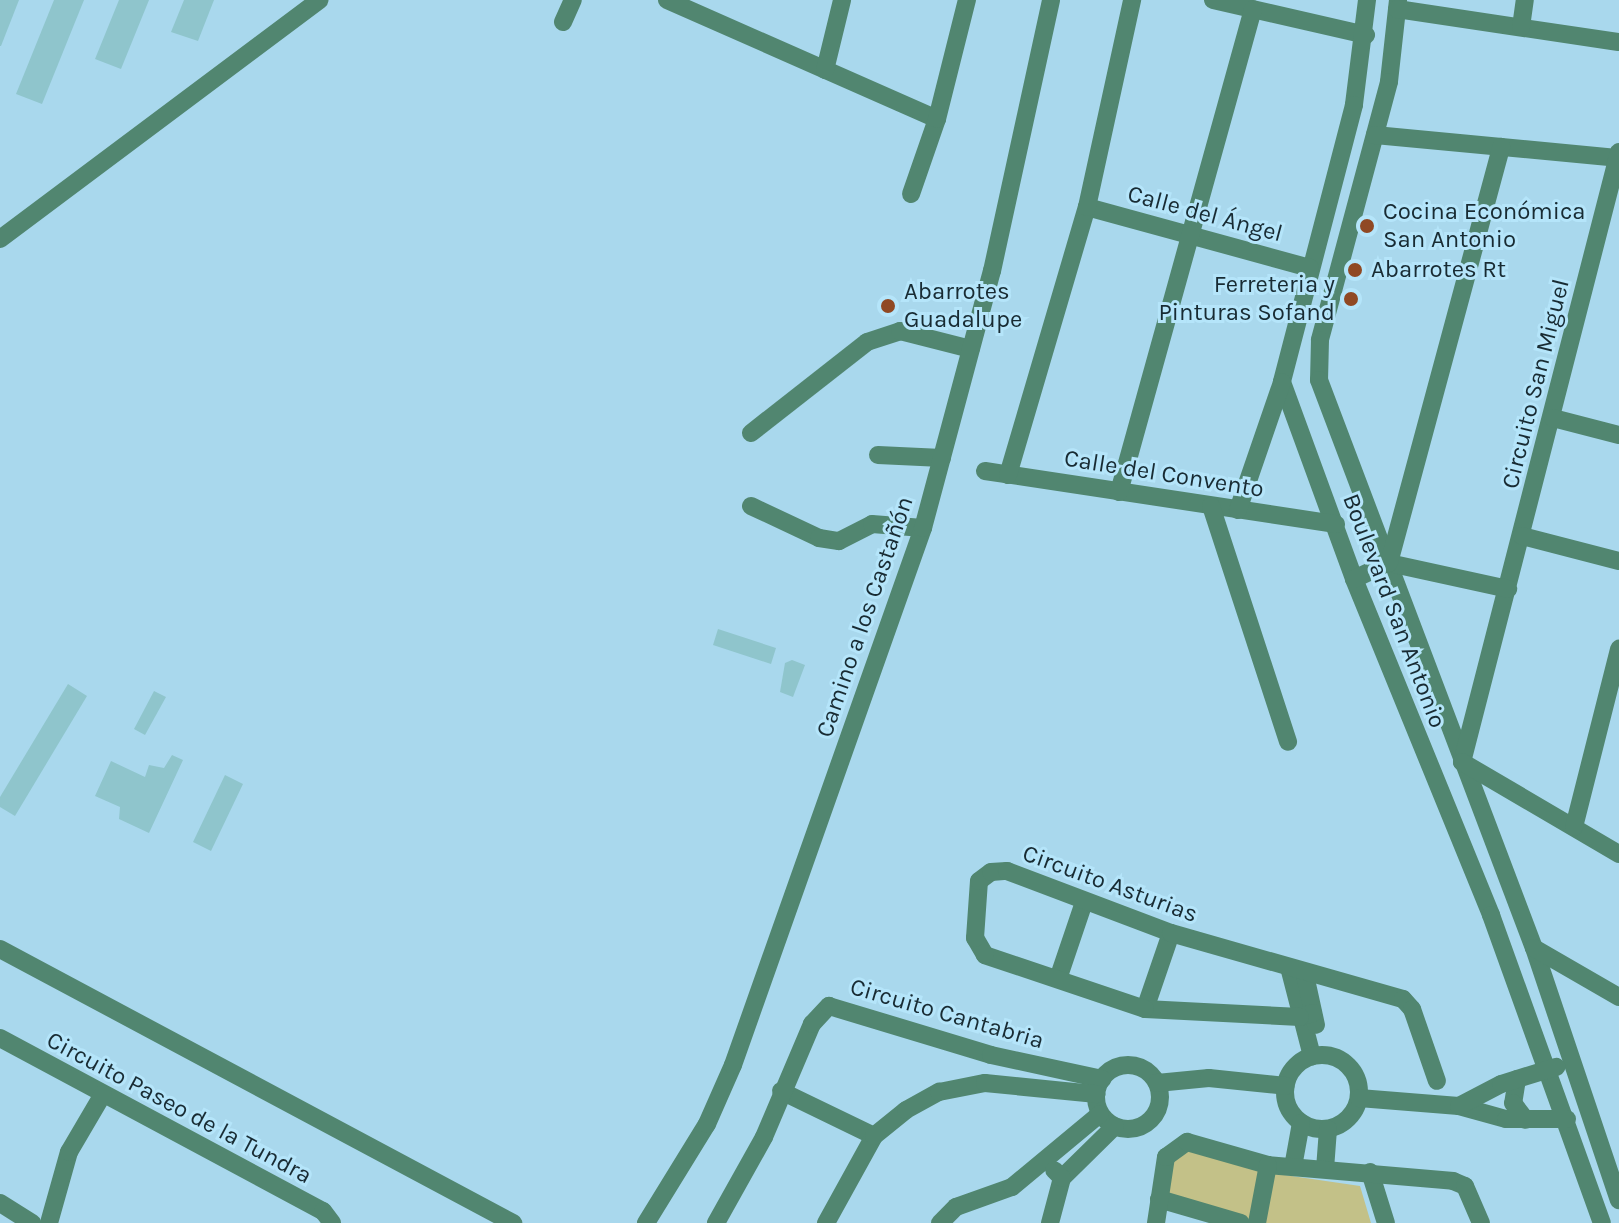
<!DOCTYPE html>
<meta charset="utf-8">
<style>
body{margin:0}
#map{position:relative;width:1619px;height:1223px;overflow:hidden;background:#a9d8ed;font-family:Karla,sans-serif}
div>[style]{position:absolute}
.green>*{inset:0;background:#c3c188}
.building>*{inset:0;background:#8fc5cc}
.minor>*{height:18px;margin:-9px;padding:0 9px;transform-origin:9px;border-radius:9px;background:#518670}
.minor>.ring{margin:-9px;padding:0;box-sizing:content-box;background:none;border:18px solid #518670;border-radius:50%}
.dots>*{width:22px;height:22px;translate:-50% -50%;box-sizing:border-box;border:4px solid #b5e5fa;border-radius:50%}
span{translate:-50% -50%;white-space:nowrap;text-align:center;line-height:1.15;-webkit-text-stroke:6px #b5e5fa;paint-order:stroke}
.poi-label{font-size:24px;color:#182b33}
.left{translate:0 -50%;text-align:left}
.right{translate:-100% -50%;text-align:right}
.street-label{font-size:24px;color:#182b33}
</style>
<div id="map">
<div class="green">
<i style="clip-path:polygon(1187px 1150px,1260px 1167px,1249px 1223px,1165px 1196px,1173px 1159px)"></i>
<i style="clip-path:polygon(1271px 1173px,1360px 1186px,1371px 1223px,1264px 1223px)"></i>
</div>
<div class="building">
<i style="clip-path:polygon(0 0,19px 0,1px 46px,0 46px)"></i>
<i style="clip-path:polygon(54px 0,84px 0,42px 104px,16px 94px)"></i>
<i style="clip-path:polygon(119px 0,149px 0,121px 69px,95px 59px)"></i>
<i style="clip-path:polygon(184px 0,214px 0,198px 41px,171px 32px)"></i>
<i style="clip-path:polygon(718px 629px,776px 648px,771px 664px,713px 645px)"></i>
<i style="clip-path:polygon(792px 660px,805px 665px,793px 697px,780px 692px,785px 663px)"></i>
<i style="clip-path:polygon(68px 684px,87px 696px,15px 816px,0 807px,0 797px)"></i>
<i style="clip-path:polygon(154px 691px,166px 697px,145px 735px,134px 729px)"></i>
<i style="clip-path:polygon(172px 755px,183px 760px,149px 833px,119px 819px,120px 807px,95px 796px,111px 761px,145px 777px,149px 765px,164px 768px)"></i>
<i style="clip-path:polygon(225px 775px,243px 784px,211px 851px,193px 842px)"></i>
</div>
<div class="minor">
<i style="left:667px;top:0;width:295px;rotate:23.8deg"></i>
<i style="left:1213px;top:0;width:157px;rotate:12.9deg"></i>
<i style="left:1367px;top:0;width:106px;rotate:97.1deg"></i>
<i style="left:1354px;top:105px;width:286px;rotate:104.6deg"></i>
<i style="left:1282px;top:382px;width:210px;rotate:69.9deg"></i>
<i style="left:1354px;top:579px;width:363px;rotate:67.8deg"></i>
<i style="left:1491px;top:915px;width:327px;rotate:70.2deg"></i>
<i style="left:1398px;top:0;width:82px;rotate:96.3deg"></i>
<i style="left:1389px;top:82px;width:267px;rotate:105deg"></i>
<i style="left:1320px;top:340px;width:40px;rotate:91.4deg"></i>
<i style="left:1319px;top:380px;width:607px;rotate:69.27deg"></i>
<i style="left:1534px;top:948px;width:266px;rotate:71.4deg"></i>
<i style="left:1397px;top:9px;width:224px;rotate:8.5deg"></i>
<i style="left:563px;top:22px;width:24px;rotate:-66deg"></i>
<i style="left:1521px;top:27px;width:27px;rotate:-82deg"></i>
<i style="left:825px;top:70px;width:72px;rotate:-76.3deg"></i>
<i style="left:1375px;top:135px;width:243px;rotate:5.4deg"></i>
<i style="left:1619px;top:152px;width:630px;rotate:104.43deg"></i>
<i style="left:1462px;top:762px;width:182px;rotate:30.4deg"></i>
<i style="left:911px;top:194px;width:79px;rotate:-70.9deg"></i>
<i style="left:937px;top:119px;width:123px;rotate:-75.9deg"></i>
<i style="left:1087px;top:207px;width:231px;rotate:15.3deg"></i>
<i style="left:0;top:239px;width:399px;rotate:-36.8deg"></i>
<i style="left:1553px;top:418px;width:68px;rotate:14.4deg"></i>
<i style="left:751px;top:433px;width:147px;rotate:-38.1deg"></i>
<i style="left:867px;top:342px;width:35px;rotate:-18deg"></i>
<i style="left:900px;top:331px;width:73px;rotate:14.2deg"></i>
<i style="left:878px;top:455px;width:64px;rotate:2.7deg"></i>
<i style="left:985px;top:471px;width:355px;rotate:8.6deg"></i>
<i style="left:1008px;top:475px;width:279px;rotate:-73.6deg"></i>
<i style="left:1087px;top:207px;width:212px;rotate:-77.7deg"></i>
<i style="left:1119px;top:492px;width:501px;rotate:-74.49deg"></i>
<i style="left:751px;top:506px;width:75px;rotate:25.2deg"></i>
<i style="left:819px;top:538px;width:20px;rotate:9deg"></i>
<i style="left:839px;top:541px;width:37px;rotate:-27deg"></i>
<i style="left:872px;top:524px;width:51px;rotate:4.5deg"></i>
<i style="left:1211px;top:506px;width:248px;rotate:71.9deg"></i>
<i style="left:1238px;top:510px;width:135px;rotate:-71deg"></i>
<i style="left:1522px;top:536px;width:100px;rotate:14.5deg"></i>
<i style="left:1389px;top:563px;width:122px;rotate:12.3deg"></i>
<i style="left:1354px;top:579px;width:38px;rotate:-25deg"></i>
<i style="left:1389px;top:563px;width:431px;rotate:-74.9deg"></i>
<i style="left:1574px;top:827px;width:184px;rotate:-75.8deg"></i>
<i style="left:1534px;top:948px;width:98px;rotate:30deg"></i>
<i style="left:0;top:949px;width:582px;rotate:28.11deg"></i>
<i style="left:1290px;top:971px;width:88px;rotate:75.5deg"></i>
<i style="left:1305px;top:975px;width:51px;rotate:77.6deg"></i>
<i style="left:1059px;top:976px;width:78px;rotate:-71.3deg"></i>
<i style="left:1145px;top:1009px;width:80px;rotate:-71.1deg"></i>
<i style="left:1313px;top:1013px;width:14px;rotate:163deg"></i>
<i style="left:1300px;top:1017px;width:155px;rotate:-177deg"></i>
<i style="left:1145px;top:1009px;width:169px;rotate:-161.4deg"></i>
<i style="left:985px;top:955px;width:20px;rotate:-120deg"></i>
<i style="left:975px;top:938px;width:57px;rotate:-86deg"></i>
<i style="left:979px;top:881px;width:15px;rotate:-37deg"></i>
<i style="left:991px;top:872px;width:16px;rotate:-4deg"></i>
<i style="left:1007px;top:871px;width:175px;rotate:20.7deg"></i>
<i style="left:1171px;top:933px;width:241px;rotate:15.9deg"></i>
<i style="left:1403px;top:999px;width:13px;rotate:48deg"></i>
<i style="left:1412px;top:1009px;width:76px;rotate:70.9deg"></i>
<i style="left:0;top:1038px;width:366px;rotate:28.2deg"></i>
<i style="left:323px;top:1211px;width:15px;rotate:53deg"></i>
<i class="ring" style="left:1285px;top:1055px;width:56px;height:56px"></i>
<i class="ring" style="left:1096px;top:1065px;width:46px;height:46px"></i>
<i style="left:1517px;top:1079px;width:24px;rotate:99deg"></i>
<i style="left:1513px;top:1103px;width:21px;rotate:53deg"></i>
<i style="left:1157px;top:1083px;width:52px;rotate:-5.5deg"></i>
<i style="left:1209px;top:1078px;width:77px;rotate:5.9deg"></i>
<i style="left:781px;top:1091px;width:103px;rotate:25.8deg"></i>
<i style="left:1359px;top:1098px;width:100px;rotate:4.6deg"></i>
<i style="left:1459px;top:1106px;width:49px;rotate:15.5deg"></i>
<i style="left:1506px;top:1119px;width:61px"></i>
<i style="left:1459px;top:1106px;width:47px;rotate:-27.6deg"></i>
<i style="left:1501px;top:1084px;width:58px;rotate:-17.2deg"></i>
<i style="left:1293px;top:1167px;width:45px;rotate:-79.7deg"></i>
<i style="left:1325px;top:1169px;width:40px;rotate:-85.7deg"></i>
<i style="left:1370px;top:1172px;width:53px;rotate:72.6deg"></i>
<i style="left:1062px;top:1178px;width:74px;rotate:-44.5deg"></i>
<i style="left:1159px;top:1199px;width:85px;rotate:16.3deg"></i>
<i style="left:0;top:1203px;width:38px;rotate:32deg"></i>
<i style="left:49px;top:1223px;width:74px;rotate:-74.3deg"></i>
<i style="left:69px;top:1152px;width:67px;rotate:-59.6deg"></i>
<i style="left:646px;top:1223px;width:116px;rotate:-58.4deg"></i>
<i style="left:707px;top:1124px;width:64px;rotate:-66.2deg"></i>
<i style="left:733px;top:1065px;width:570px;rotate:-70.52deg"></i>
<i style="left:923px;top:528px;width:266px;rotate:-75deg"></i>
<i style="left:992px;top:271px;width:277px;rotate:-77.7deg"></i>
<i style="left:716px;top:1223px;width:98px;rotate:-60.8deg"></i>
<i style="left:764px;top:1137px;width:123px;rotate:-67deg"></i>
<i style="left:812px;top:1024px;width:25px;rotate:-47deg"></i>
<i style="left:829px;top:1006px;width:169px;rotate:16.8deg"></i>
<i style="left:991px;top:1055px;width:114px;rotate:12.2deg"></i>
<i style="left:826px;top:1223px;width:99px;rotate:-61.1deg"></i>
<i style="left:874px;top:1136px;width:41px;rotate:-39.1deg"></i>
<i style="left:906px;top:1110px;width:38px;rotate:-29deg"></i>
<i style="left:939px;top:1092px;width:47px;rotate:-11.1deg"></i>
<i style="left:985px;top:1083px;width:112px;rotate:5.7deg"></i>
<i style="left:940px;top:1223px;width:23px;rotate:-45deg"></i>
<i style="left:956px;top:1207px;width:59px;rotate:-19.7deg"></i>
<i style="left:1012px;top:1187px;width:114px;rotate:-39.7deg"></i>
<i style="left:1050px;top:1223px;width:47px;rotate:-75.1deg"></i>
<i style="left:1062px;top:1178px;width:11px;rotate:-135deg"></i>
<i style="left:1156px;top:1223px;width:67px;rotate:-81.4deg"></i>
<i style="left:1166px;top:1157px;width:26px;rotate:-36deg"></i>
<i style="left:1187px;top:1142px;width:84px;rotate:15.9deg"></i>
<i style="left:1268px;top:1165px;width:186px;rotate:4.9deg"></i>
<i style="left:1453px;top:1181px;width:13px;rotate:23deg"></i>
<i style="left:1465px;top:1186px;width:40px;rotate:66.6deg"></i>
<i style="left:1257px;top:1223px;width:59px;rotate:-79.3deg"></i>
</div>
<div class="dots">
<i style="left:1367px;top:226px;background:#904924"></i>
<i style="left:1355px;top:270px;background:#904924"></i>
<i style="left:1351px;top:299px;background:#904924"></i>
<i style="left:888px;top:306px;background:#904924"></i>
</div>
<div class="poi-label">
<span class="left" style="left:1383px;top:226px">Cocina Económica<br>San Antonio</span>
<span class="left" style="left:1371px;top:270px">Abarrotes Rt</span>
<span class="right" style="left:1335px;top:299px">Ferreteria y<br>Pinturas Sofand</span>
<span class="left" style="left:904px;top:306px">Abarrotes<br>Guadalupe</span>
</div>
<div class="street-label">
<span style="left:1205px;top:214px;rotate:15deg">Calle del Ángel</span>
<span style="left:1536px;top:384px;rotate:-76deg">Circuito San Miguel</span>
<span style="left:1164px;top:474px;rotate:9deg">Calle del Convento</span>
<span style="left:1394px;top:611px;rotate:69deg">Boulevard San Antonio</span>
<span style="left:865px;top:617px;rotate:-71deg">Camino a los Castañón</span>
<span style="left:1110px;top:884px;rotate:20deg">Circuito Asturias</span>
<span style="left:947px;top:1014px;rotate:16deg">Circuito Cantabria</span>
<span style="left:179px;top:1108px;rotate:28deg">Circuito Paseo de la Tundra</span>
</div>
</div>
